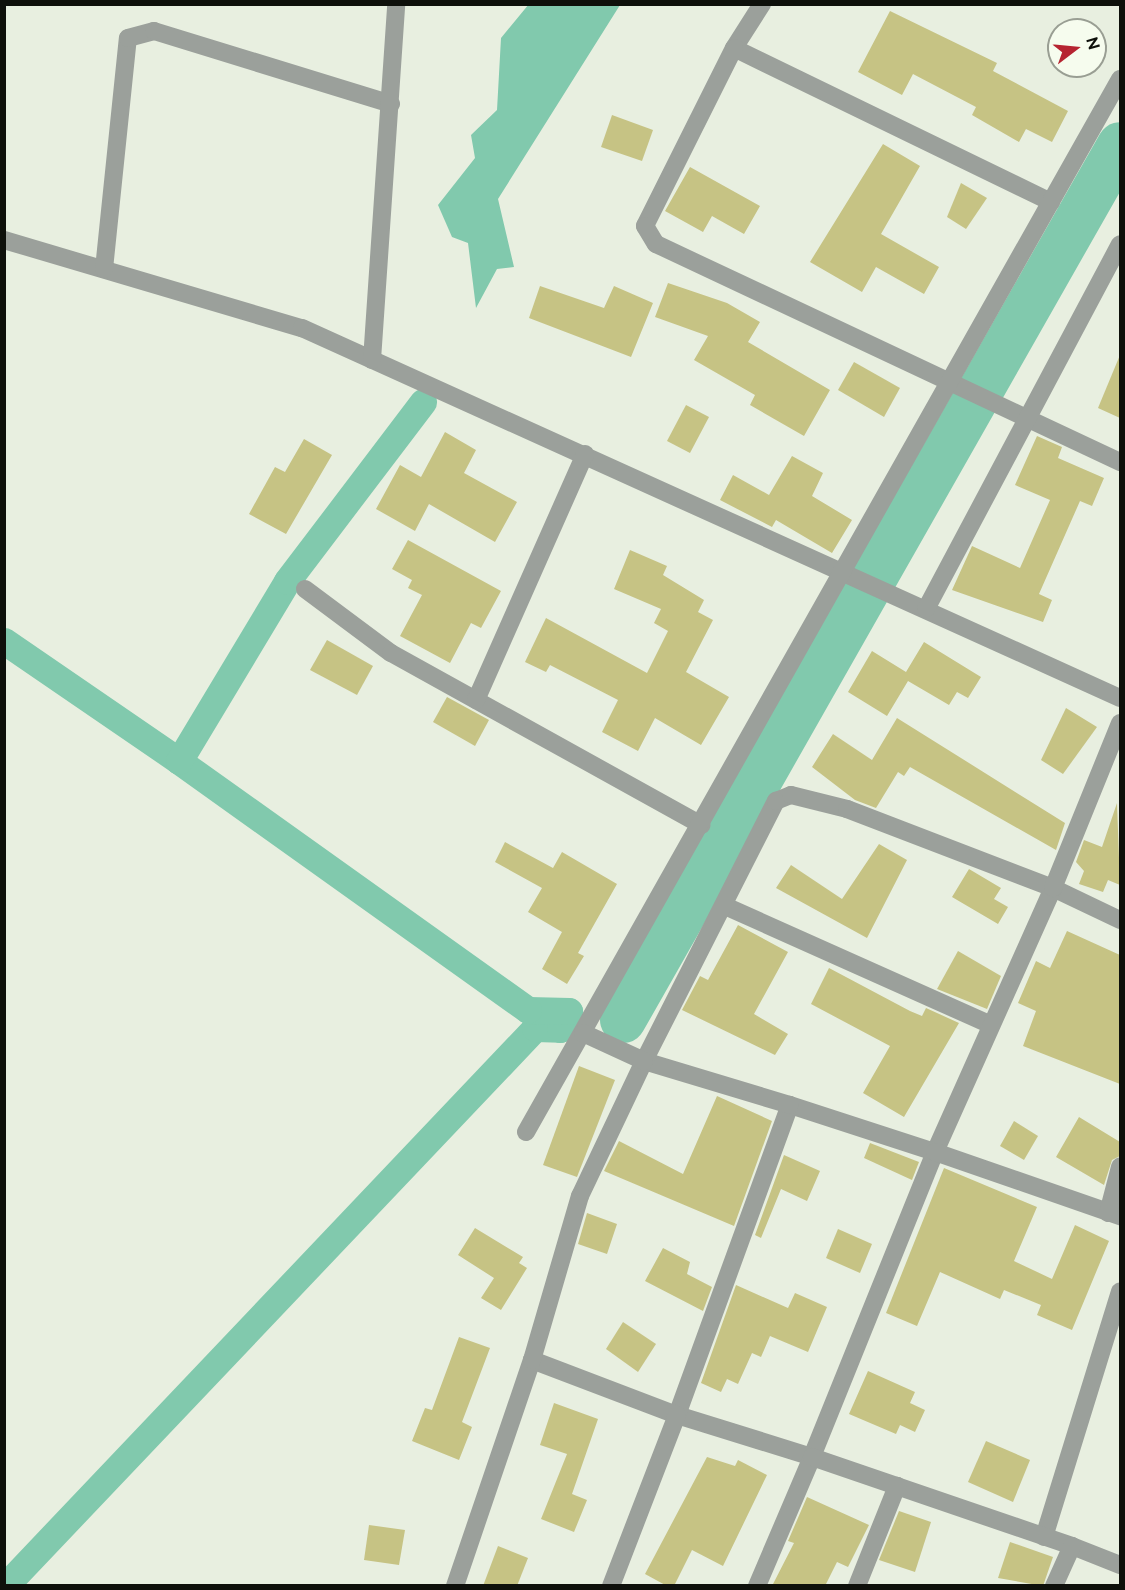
<!DOCTYPE html>
<style>
body{margin:0}
#map{position:relative;width:1125px;height:1590px;overflow:hidden;background:#e8efe0;font-family:Raleway,sans-serif}
div>[style]{position:absolute}
.water>*{inset:0;background:#81c9ad}
.canal>*{height:27px;margin:-13.5px;padding:0 13.5px;transform-origin:13.5px;border-radius:13.5px;background:#81c9ad}
.river>*{height:46px;margin:-23px;padding:0 23px;transform-origin:23px;border-radius:23px;background:#81c9ad}
.building>*{inset:0;background:#c6c384}
.minor>*{height:18px;margin:-9px;padding:0 9px;transform-origin:9px;border-radius:9px;background:#9ba09b}
span{translate:-50% -50%;white-space:nowrap;text-align:center;line-height:1.15;-webkit-text-stroke:4.5px #f6fcee;paint-order:stroke}
.frame{position:absolute;inset:0;border:6px solid #0e100b;pointer-events:none}
.north{position:absolute;left:1047px;top:18px;width:60px;height:60px;box-sizing:border-box;background:#f6fcee;border:2px solid #999e93;border-radius:50%;rotate:74deg;font-size:16px;font-weight:700;line-height:24px;text-align:center;color:#0e100b}
.north::after{content:'';display:block;margin:auto;width:21px;height:27px;background:#b62431;clip-path:polygon(50% 0,100% 100%,50% 72%,0 100%)}
</style>
<div id="map">
<div class="water">
<i style="clip-path:polygon(529px 4px,620px 5px,498px 199px,514px 267px,497px 269px,476px 308px,468px 243px,452px 237px,438px 205px,475px 158px,471px 135px,497px 110px,501px 38px)"></i>
</div>
<div class="canal">
<i style="left:4px;top:641px;width:212px;rotate:34.4deg"></i>
<i style="left:5px;top:1586px;width:770px;rotate:-46.47deg"></i>
<i style="left:535px;top:1028px;width:25px;rotate:2deg"></i>
<i style="left:560px;top:1029px;width:20px;rotate:-63deg"></i>
<i style="left:569px;top:1011px;width:41px;rotate:-178.6deg"></i>
<i style="left:528px;top:1010px;width:429px;rotate:-144.5deg"></i>
<i style="left:179px;top:761px;width:210px;rotate:-59deg"></i>
<i style="left:287px;top:581px;width:225px;rotate:-52.8deg"></i>
</div>
<div class="river">
<i style="left:623px;top:1020px;width:1006px;rotate:-60.4deg"></i>
</div>
<div class="building">
<i style="clip-path:polygon(890px 11px,997px 63px,993px 71px,1068px 111px,1052px 142px,1026px 129px,1019px 142px,972px 115px,976px 107px,913px 74px,902px 95px,858px 72px)"></i>
<i style="clip-path:polygon(612px 115px,653px 130px,642px 161px,601px 147px)"></i>
<i style="clip-path:polygon(883px 144px,920px 166px,881px 234px,939px 267px,924px 294px,876px 267px,862px 292px,810px 262px)"></i>
<i style="clip-path:polygon(690px 167px,760px 206px,744px 234px,712px 216px,703px 232px,665px 211px)"></i>
<i style="clip-path:polygon(961px 183px,987px 198px,966px 229px,947px 217px)"></i>
<i style="clip-path:polygon(668px 283px,727px 303px,760px 322px,748px 342px,830px 390px,804px 436px,750px 405px,755px 395px,694px 360px,708px 336px,655px 317px)"></i>
<i style="clip-path:polygon(540px 286px,604px 308px,614px 286px,653px 303px,631px 357px,529px 318px)"></i>
<i style="clip-path:polygon(1120px 355px,1120px 418px,1098px 408px)"></i>
<i style="clip-path:polygon(854px 362px,900px 388px,884px 417px,838px 390px)"></i>
<i style="clip-path:polygon(686px 405px,709px 417px,690px 453px,667px 441px)"></i>
<i style="clip-path:polygon(445px 432px,476px 450px,464px 473px,517px 502px,495px 542px,429px 504px,415px 531px,376px 509px,400px 465px,421px 477px)"></i>
<i style="clip-path:polygon(1037px 436px,1062px 447px,1058px 458px,1104px 478px,1092px 506px,1080px 501px,1039px 594px,1052px 600px,1043px 622px,952px 590px,972px 546px,1020px 568px,1050px 500px,1015px 485px)"></i>
<i style="clip-path:polygon(304px 439px,332px 455px,286px 534px,249px 514px,275px 467px,285px 472px)"></i>
<i style="clip-path:polygon(792px 456px,823px 473px,812px 496px,852px 520px,832px 553px,776px 520px,772px 527px,720px 500px,733px 475px,769px 495px)"></i>
<i style="clip-path:polygon(408px 540px,501px 591px,481px 628px,471px 623px,450px 663px,400px 636px,422px 595px,408px 588px,412px 580px,392px 569px)"></i>
<i style="clip-path:polygon(630px 550px,667px 566px,663px 575px,704px 600px,698px 612px,713px 620px,686px 672px,729px 697px,701px 745px,655px 718px,638px 751px,602px 732px,618px 700px,550px 665px,546px 672px,525px 662px,546px 618px,647px 673px,668px 631px,654px 623px,661px 609px,614px 589px)"></i>
<i style="clip-path:polygon(327px 640px,373px 666px,357px 695px,310px 670px)"></i>
<i style="clip-path:polygon(924px 642px,981px 677px,968px 698px,957px 692px,949px 705px,908px 681px,887px 716px,848px 692px,872px 651px,906px 672px)"></i>
<i style="clip-path:polygon(447px 697px,489px 720px,475px 746px,433px 722px)"></i>
<i style="clip-path:polygon(1066px 708px,1097px 727px,1063px 774px,1041px 760px)"></i>
<i style="clip-path:polygon(897px 718px,1065px 823px,1056px 850px,910px 767px,904px 776px,898px 772px,876px 808px,855px 800px,812px 767px,833px 734px,872px 760px)"></i>
<i style="clip-path:polygon(1117px 803px,1120px 885px,1108px 880px,1103px 892px,1079px 884px,1084px 871px,1076px 862px,1084px 840px,1102px 847px)"></i>
<i style="clip-path:polygon(505px 842px,553px 868px,562px 852px,617px 884px,578px 953px,584px 956px,567px 984px,542px 969px,562px 932px,528px 912px,542px 888px,495px 862px)"></i>
<i style="clip-path:polygon(879px 844px,907px 860px,867px 938px,776px 888px,791px 865px,842px 899px)"></i>
<i style="clip-path:polygon(969px 869px,1001px 888px,994px 899px,1008px 907px,998px 924px,952px 897px)"></i>
<i style="clip-path:polygon(738px 925px,788px 952px,754px 1014px,788px 1034px,775px 1055px,682px 1010px,700px 976px,708px 980px)"></i>
<i style="clip-path:polygon(1067px 931px,1120px 955px,1120px 1084px,1023px 1046px,1036px 1011px,1018px 1003px,1036px 961px,1050px 968px)"></i>
<i style="clip-path:polygon(958px 951px,1001px 976px,987px 1009px,937px 989px)"></i>
<i style="clip-path:polygon(829px 968px,910px 1011px,922px 1016px,926px 1008px,959px 1023px,904px 1117px,863px 1093px,890px 1046px,811px 1004px)"></i>
<i style="clip-path:polygon(579px 1066px,615px 1080px,577px 1177px,543px 1165px)"></i>
<i style="clip-path:polygon(717px 1096px,772px 1121px,734px 1226px,604px 1171px,619px 1141px,683px 1174px)"></i>
<i style="clip-path:polygon(1079px 1117px,1120px 1142px,1120px 1156px,1112px 1160px,1104px 1185px,1056px 1157px)"></i>
<i style="clip-path:polygon(1014px 1121px,1038px 1136px,1024px 1160px,1000px 1146px)"></i>
<i style="clip-path:polygon(870px 1143px,919px 1162px,912px 1180px,864px 1158px)"></i>
<i style="clip-path:polygon(784px 1155px,820px 1171px,807px 1201px,781px 1189px,761px 1238px,755px 1235px)"></i>
<i style="clip-path:polygon(944px 1168px,1037px 1207px,1014px 1261px,1052px 1279px,1075px 1225px,1109px 1241px,1072px 1330px,1037px 1315px,1041px 1305px,1004px 1290px,1000px 1299px,940px 1272px,917px 1326px,886px 1313px)"></i>
<i style="clip-path:polygon(587px 1213px,617px 1224px,607px 1254px,578px 1244px)"></i>
<i style="clip-path:polygon(475px 1228px,523px 1257px,519px 1263px,527px 1268px,501px 1310px,481px 1298px,494px 1278px,458px 1255px)"></i>
<i style="clip-path:polygon(838px 1229px,872px 1244px,860px 1273px,826px 1258px)"></i>
<i style="clip-path:polygon(663px 1248px,690px 1262px,687px 1274px,712px 1287px,703px 1311px,645px 1281px)"></i>
<i style="clip-path:polygon(736px 1285px,788px 1308px,795px 1293px,827px 1307px,808px 1352px,770px 1336px,761px 1357px,752px 1353px,738px 1384px,727px 1379px,721px 1392px,701px 1383px)"></i>
<i style="clip-path:polygon(623px 1322px,656px 1344px,638px 1372px,606px 1349px)"></i>
<i style="clip-path:polygon(459px 1337px,490px 1348px,462px 1422px,472px 1427px,459px 1460px,412px 1441px,425px 1408px,432px 1410px)"></i>
<i style="clip-path:polygon(868px 1371px,915px 1392px,910px 1403px,925px 1410px,915px 1432px,900px 1425px,896px 1434px,849px 1414px)"></i>
<i style="clip-path:polygon(554px 1403px,598px 1419px,572px 1494px,587px 1500px,574px 1532px,541px 1519px,567px 1454px,540px 1445px)"></i>
<i style="clip-path:polygon(986px 1441px,1030px 1460px,1013px 1502px,968px 1482px)"></i>
<i style="clip-path:polygon(707px 1457px,735px 1466px,738px 1460px,767px 1475px,723px 1566px,692px 1550px,674px 1586px,667px 1586px,645px 1574px)"></i>
<i style="clip-path:polygon(807px 1497px,869px 1525px,848px 1567px,837px 1562px,825px 1586px,772px 1586px,794px 1543px,788px 1541px)"></i>
<i style="clip-path:polygon(899px 1511px,931px 1522px,915px 1572px,879px 1560px)"></i>
<i style="clip-path:polygon(369px 1525px,405px 1530px,399px 1565px,364px 1560px)"></i>
<i style="clip-path:polygon(1010px 1542px,1053px 1557px,1043px 1586px,998px 1578px)"></i>
<i style="clip-path:polygon(498px 1546px,528px 1558px,517px 1586px,483px 1586px)"></i>
</div>
<div class="minor">
<i style="left:734px;top:48px;width:52px;rotate:-57.5deg"></i>
<i style="left:1051px;top:202px;width:352px;rotate:-154.1deg"></i>
<i style="left:734px;top:48px;width:199px;rotate:116.6deg"></i>
<i style="left:645px;top:226px;width:21px;rotate:59deg"></i>
<i style="left:656px;top:244px;width:513px;rotate:25.17deg"></i>
<i style="left:4px;top:240px;width:311px;rotate:16.5deg"></i>
<i style="left:302px;top:328px;width:898px;rotate:24.34deg"></i>
<i style="left:104px;top:269px;width:232px;rotate:-84.1deg"></i>
<i style="left:128px;top:38px;width:27px;rotate:-15deg"></i>
<i style="left:154px;top:31px;width:248px;rotate:17.1deg"></i>
<i style="left:372px;top:360px;width:357px;rotate:-86.1deg"></i>
<i style="left:305px;top:589px;width:107px;rotate:36.7deg"></i>
<i style="left:391px;top:653px;width:355px;rotate:29deg"></i>
<i style="left:926px;top:609px;width:413px;rotate:-62deg"></i>
<i style="left:476px;top:700px;width:269px;rotate:-66.1deg"></i>
<i style="left:725px;top:906px;width:291px;rotate:24.1deg"></i>
<i style="left:1120px;top:920px;width:74px;rotate:-154.5deg"></i>
<i style="left:1053px;top:888px;width:289px;rotate:114.1deg"></i>
<i style="left:935px;top:1152px;width:329px;rotate:112deg"></i>
<i style="left:812px;top:1457px;width:141px;rotate:-162.7deg"></i>
<i style="left:677px;top:1415px;width:330px;rotate:-70deg"></i>
<i style="left:790px;top:1105px;width:152px;rotate:18deg"></i>
<i style="left:935px;top:1152px;width:196px;rotate:19.1deg"></i>
<i style="left:790px;top:1105px;width:152px;rotate:-163.2deg"></i>
<i style="left:644px;top:1061px;width:292px;rotate:-63.1deg"></i>
<i style="left:776px;top:801px;width:16px;rotate:-22deg"></i>
<i style="left:791px;top:795px;width:58px;rotate:14deg"></i>
<i style="left:847px;top:809px;width:221px;rotate:21deg"></i>
<i style="left:1053px;top:888px;width:178px;rotate:-67.9deg"></i>
<i style="left:526px;top:1132px;width:1209px;rotate:-60.57deg"></i>
<i style="left:1108px;top:1213px;width:48px;rotate:-75.4deg"></i>
<i style="left:532px;top:1360px;width:155px;rotate:20.8deg"></i>
<i style="left:677px;top:1415px;width:183px;rotate:111.1deg"></i>
<i style="left:1044px;top:1537px;width:257px;rotate:-72.8deg"></i>
<i style="left:1072px;top:1546px;width:52px;rotate:21.6deg"></i>
<i style="left:455px;top:1586px;width:239px;rotate:-71.2deg"></i>
<i style="left:532px;top:1360px;width:171px;rotate:-73.7deg"></i>
<i style="left:580px;top:1196px;width:149px;rotate:-64.6deg"></i>
<i style="left:644px;top:1061px;width:67px;rotate:-155.3deg"></i>
<i style="left:757px;top:1586px;width:140px;rotate:-66.9deg"></i>
<i style="left:812px;top:1457px;width:275px;rotate:18.9deg"></i>
<i style="left:1072px;top:1546px;width:44px;rotate:114.2deg"></i>
<i style="left:857px;top:1586px;width:108px;rotate:-68.2deg"></i>
</div>
<div class="frame"></div>
<div class="north">N</div>
</div>
